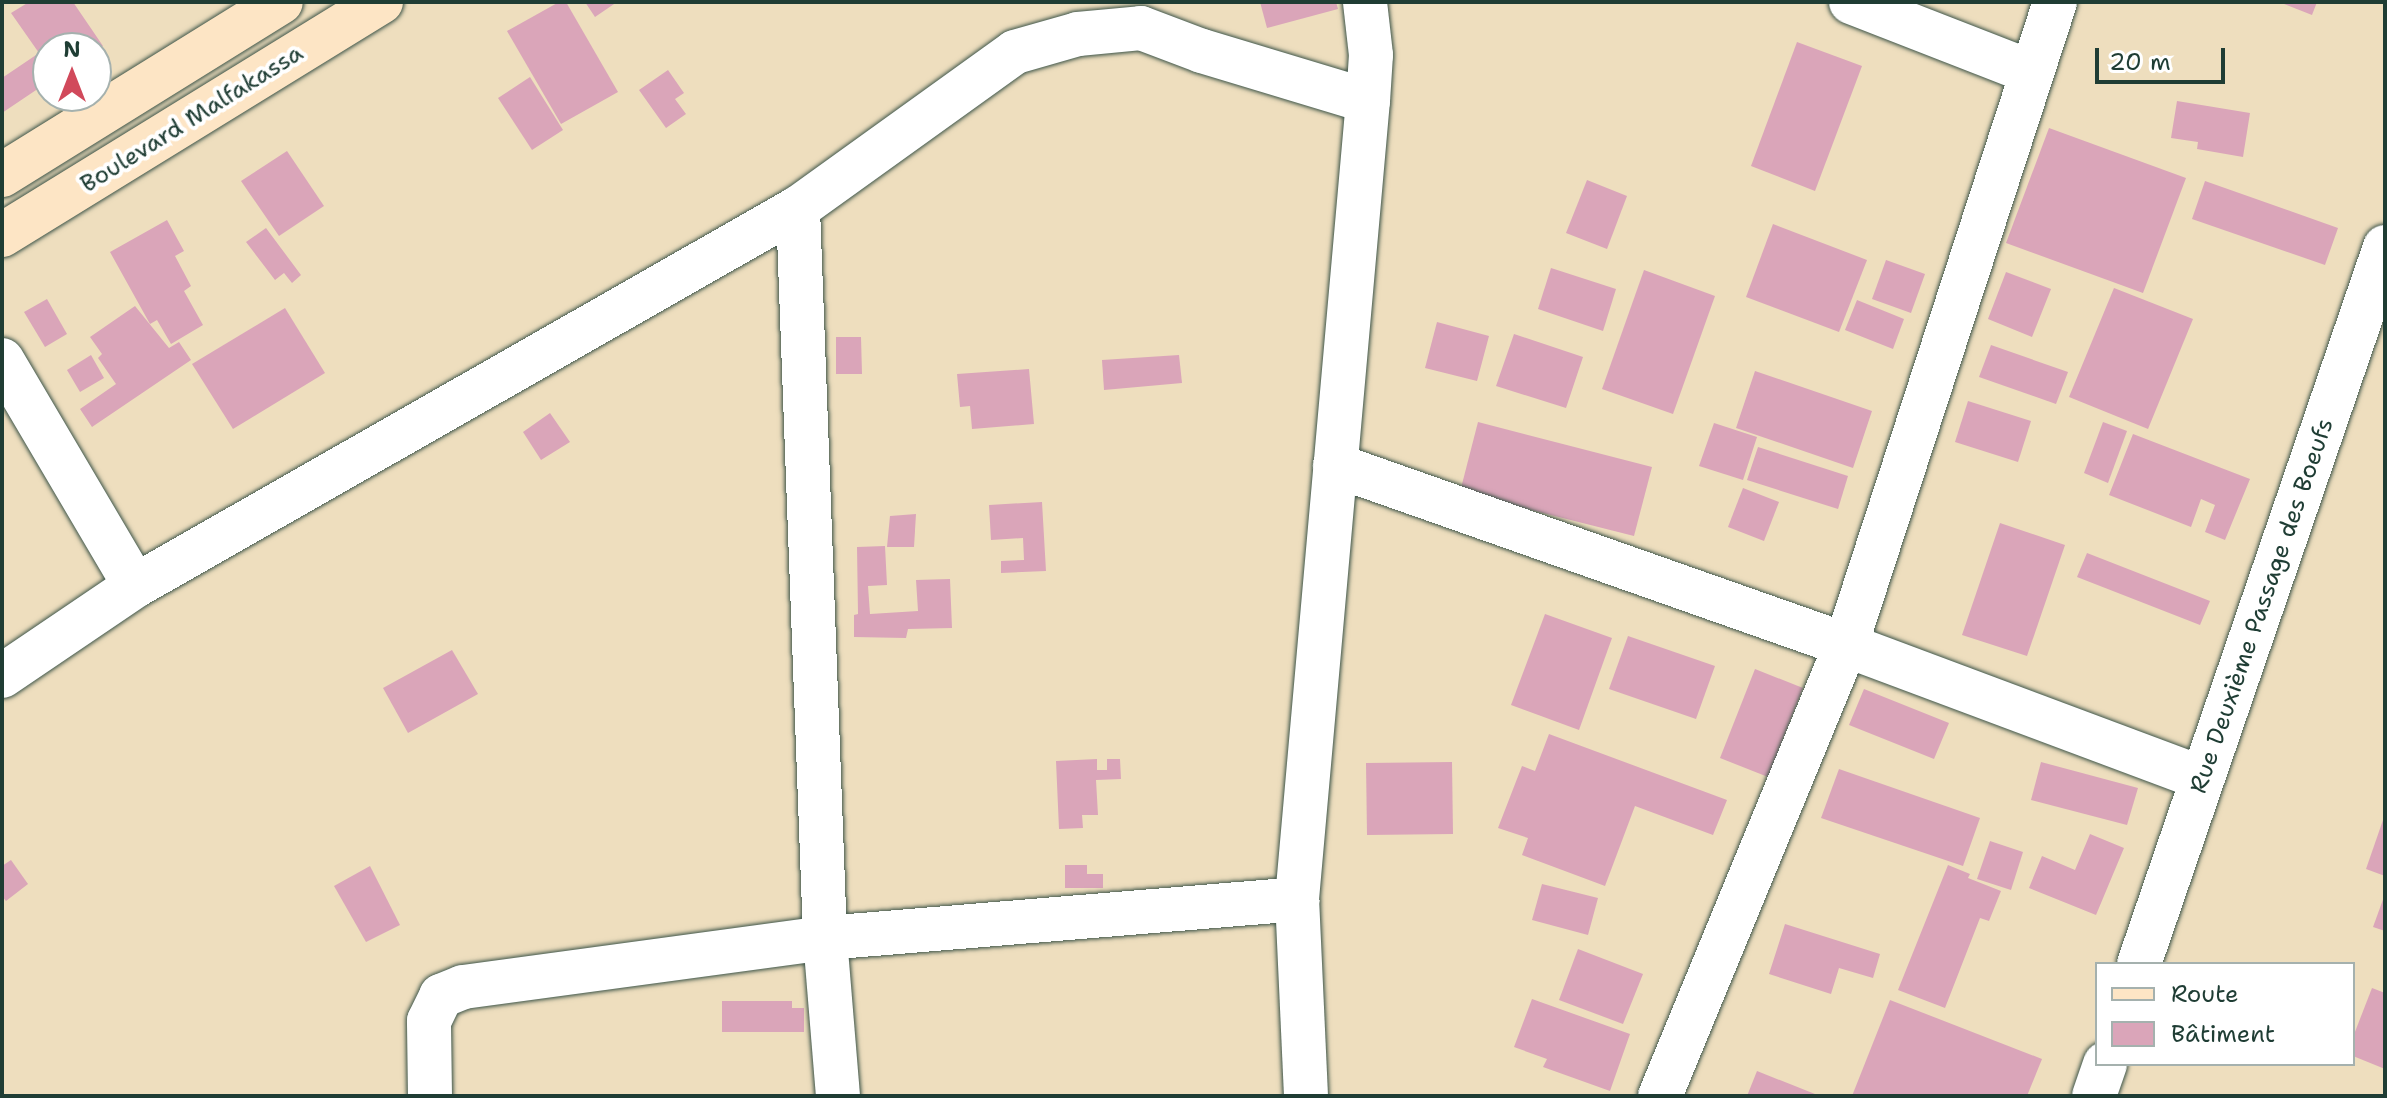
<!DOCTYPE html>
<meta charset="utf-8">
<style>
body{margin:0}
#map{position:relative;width:2387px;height:1098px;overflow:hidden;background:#eedebe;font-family:"Shantell Sans",sans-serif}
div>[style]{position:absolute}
.building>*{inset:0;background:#daa5b9}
.roads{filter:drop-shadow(0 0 2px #3e5549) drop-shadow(0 0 2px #3e5549)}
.street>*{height:44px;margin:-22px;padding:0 22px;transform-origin:22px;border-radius:22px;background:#fff}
.secondary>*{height:44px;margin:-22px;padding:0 22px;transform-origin:22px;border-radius:22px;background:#fde5c5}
span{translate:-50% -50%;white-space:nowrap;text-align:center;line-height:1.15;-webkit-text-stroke:8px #fff;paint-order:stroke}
.street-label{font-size:24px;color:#1f3d34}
.frame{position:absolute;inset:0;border:4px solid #1f3d34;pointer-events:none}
.legend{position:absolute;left:2095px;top:962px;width:260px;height:104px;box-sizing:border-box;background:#fff;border:2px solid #a5b1ae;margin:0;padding:10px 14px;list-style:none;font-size:24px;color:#1f3d34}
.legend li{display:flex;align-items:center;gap:16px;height:40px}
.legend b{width:40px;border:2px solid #a5b1ae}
.north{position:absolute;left:32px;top:32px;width:80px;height:80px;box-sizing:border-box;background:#fff;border:2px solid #a5b1ae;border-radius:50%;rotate:0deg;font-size:22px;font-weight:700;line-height:32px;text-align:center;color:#1f3d34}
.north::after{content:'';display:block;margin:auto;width:28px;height:36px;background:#d1495b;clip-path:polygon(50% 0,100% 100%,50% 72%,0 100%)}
.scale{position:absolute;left:2095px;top:48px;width:130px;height:36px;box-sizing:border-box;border:4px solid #1f3d34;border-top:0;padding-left:10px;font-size:24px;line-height:28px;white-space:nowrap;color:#1f3d34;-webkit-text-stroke:6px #fff;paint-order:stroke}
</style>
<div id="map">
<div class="building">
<i style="clip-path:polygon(29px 2px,73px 2px,103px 46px,96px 50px,48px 48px,48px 82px,2px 113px,2px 78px,39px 53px,11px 13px)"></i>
<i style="clip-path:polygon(559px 2px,566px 2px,618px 92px,561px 124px,507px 31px)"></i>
<i style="clip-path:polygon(585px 2px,617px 2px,595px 17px)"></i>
<i style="clip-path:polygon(1260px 2px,1336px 2px,1338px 9px,1267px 28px)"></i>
<i style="clip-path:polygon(2279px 2px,2317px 2px,2312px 15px)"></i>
<i style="clip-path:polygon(1797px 42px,1862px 66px,1815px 191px,1751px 166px)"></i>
<i style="clip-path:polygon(668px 70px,684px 93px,675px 99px,686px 114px,666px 128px,639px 90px)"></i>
<i style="clip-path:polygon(530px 77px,563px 130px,532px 150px,498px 98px)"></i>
<i style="clip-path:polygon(2177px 101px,2250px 113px,2243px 157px,2197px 149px,2198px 142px,2171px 138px)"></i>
<i style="clip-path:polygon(2049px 128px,2186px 178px,2143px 293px,2006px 243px)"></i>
<i style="clip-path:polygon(287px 151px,324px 206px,279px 236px,241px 181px)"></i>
<i style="clip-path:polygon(1587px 180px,1627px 196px,1607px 249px,1566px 233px)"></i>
<i style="clip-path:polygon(2205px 181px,2338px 228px,2325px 265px,2192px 219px)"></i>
<i style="clip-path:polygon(167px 220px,184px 251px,175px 256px,191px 286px,184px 291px,203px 325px,171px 344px,157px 320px,150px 324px,110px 252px)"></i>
<i style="clip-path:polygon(1773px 224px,1867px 260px,1839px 332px,1746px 297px)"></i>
<i style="clip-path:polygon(266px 228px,301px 275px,292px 283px,284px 273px,275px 280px,246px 242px)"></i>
<i style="clip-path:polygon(1886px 260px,1925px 274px,1911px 313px,1872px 299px)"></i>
<i style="clip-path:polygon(1551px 268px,1616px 289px,1603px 331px,1538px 309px)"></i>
<i style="clip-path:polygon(1644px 270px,1715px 296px,1673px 414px,1602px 389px)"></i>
<i style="clip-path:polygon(2006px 272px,2051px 289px,2032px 337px,1988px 319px)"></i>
<i style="clip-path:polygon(2114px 288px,2193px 319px,2148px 429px,2069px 397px)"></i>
<i style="clip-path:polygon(47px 299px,67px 334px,45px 347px,24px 312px)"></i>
<i style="clip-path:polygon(1857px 300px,1904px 319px,1893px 349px,1845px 330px)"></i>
<i style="clip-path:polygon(135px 306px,169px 348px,179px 342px,191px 360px,92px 427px,80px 409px,116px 384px,98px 358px,102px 354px,90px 337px)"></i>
<i style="clip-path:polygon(285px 308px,325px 373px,233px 429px,192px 364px)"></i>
<i style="clip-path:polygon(1437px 322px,1489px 336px,1477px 381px,1425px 368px)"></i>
<i style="clip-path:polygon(1514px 334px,1583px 357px,1566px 408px,1496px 386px)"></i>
<i style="clip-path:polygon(836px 337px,861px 337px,862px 374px,836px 374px)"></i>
<i style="clip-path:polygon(1991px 345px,2068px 372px,2056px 404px,1979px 377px)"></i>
<i style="clip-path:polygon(91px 355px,104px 378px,80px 392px,67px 370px)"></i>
<i style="clip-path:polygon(1179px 355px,1182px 383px,1104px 390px,1102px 360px)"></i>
<i style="clip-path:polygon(1029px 369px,1034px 424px,972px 429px,970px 406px,960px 407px,957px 374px)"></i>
<i style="clip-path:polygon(1755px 371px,1872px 411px,1853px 468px,1736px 428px)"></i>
<i style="clip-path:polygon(1968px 401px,2031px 421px,2018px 462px,1955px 442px)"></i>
<i style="clip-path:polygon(550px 413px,570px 442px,541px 460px,523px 432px)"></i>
<i style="clip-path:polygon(1478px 422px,1652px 467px,1634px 536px,1460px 492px)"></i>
<i style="clip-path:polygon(2103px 422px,2127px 431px,2108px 483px,2084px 473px)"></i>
<i style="clip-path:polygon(1714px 423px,1757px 437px,1743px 480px,1699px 466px)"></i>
<i style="clip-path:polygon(2133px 434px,2250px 479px,2225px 540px,2205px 532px,2215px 505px,2201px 499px,2191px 527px,2109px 495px)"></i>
<i style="clip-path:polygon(1758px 447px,1848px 476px,1838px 509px,1747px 480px)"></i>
<i style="clip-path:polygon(1743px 488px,1779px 502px,1764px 541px,1728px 527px)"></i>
<i style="clip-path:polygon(1042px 502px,1046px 571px,1001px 573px,1001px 561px,1024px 560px,1023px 538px,991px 540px,989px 505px)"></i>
<i style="clip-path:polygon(916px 514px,914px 547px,887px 547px,890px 516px)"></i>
<i style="clip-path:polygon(2000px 523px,2065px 545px,2027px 656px,1962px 635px)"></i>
<i style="clip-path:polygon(885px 546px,887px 585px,868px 586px,870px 614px,918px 611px,916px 580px,950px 579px,952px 628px,908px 629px,906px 638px,854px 637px,854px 615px,858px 614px,857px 547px)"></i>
<i style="clip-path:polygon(2087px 553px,2210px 601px,2200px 625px,2077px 577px)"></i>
<i style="clip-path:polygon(1545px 614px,1612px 638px,1579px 730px,1511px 705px)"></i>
<i style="clip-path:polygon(1628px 636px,1715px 666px,1696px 719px,1609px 689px)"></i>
<i style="clip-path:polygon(452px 650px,478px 694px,408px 733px,383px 688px)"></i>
<i style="clip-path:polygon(1755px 669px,1803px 688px,1768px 777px,1720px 758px)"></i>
<i style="clip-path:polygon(1864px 689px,1949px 723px,1934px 759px,1849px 725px)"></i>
<i style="clip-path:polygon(1549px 734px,1727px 800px,1713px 835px,1635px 806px,1605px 886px,1522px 855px,1528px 838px,1498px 828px,1522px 766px,1535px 771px)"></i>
<i style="clip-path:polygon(1097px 759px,1097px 770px,1107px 770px,1107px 759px,1120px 759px,1121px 779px,1096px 780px,1098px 815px,1082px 815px,1083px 828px,1059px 829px,1056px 761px)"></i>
<i style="clip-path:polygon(1452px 762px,1453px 834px,1367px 835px,1366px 763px)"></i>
<i style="clip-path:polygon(2041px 762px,2138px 788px,2127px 825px,2031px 800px)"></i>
<i style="clip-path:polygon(1839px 769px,1980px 818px,1963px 866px,1821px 818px)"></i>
<i style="clip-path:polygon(2383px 820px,2385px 821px,2385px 876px,2366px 869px)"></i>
<i style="clip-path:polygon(2090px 834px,2124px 848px,2096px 915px,2029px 888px,2042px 856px,2075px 870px)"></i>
<i style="clip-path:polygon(1990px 841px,2023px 852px,2011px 890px,1977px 879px)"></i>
<i style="clip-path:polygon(11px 860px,28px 884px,6px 901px,2px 896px,2px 866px)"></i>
<i style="clip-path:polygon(1065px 865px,1087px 865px,1087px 874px,1103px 874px,1103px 888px,1065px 888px)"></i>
<i style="clip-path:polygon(1948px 865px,1970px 874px,1968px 878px,2001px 891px,1989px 921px,1980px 918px,1945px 1008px,1898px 990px)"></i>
<i style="clip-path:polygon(370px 866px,400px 925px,366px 942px,334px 886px)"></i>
<i style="clip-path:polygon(1542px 884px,1598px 898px,1588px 935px,1532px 920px)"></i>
<i style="clip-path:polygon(2385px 894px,2385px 931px,2373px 927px)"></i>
<i style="clip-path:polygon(1785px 924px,1880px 954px,1873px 978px,1839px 968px,1831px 994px,1769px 974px)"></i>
<i style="clip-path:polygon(1578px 949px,1643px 974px,1623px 1024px,1559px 1000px)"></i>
<i style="clip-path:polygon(2372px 988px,2385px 993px,2385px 1069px,2353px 1056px,2353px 1037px)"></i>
<i style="clip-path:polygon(1532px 999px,1630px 1034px,1610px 1091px,1543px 1067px,1547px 1059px,1514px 1047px)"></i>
<i style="clip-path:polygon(1890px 1000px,2042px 1059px,2027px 1096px,1852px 1096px)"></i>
<i style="clip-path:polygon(722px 1001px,792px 1001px,792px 1008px,804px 1008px,804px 1032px,722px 1032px)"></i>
<i style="clip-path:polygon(1757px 1071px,1820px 1096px,1747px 1096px)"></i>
</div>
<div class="roads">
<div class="street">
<i style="left:1851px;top:2px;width:193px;rotate:21.3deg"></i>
<i style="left:798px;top:208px;width:730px;rotate:87.88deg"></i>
<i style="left:825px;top:938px;width:159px;rotate:85.3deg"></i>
<i style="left:2px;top:360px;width:262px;rotate:59.5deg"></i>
<i style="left:1335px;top:465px;width:542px;rotate:19.4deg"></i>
<i style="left:1846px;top:645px;width:380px;rotate:20.5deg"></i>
<i style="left:2px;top:676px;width:161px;rotate:-34.1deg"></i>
<i style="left:135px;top:586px;width:763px;rotate:-29.69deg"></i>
<i style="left:798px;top:208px;width:267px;rotate:-35.7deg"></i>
<i style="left:1015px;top:52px;width:66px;rotate:-15.9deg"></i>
<i style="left:1078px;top:34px;width:63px;rotate:-5.4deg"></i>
<i style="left:1141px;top:28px;width:65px;rotate:20.7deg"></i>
<i style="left:1202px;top:51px;width:173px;rotate:16.8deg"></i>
<i style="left:2139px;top:964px;width:758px;rotate:-71.06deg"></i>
<i style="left:430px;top:1096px;width:75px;rotate:-90.8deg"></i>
<i style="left:429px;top:1021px;width:28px;rotate:-64deg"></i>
<i style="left:441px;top:996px;width:24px;rotate:-22deg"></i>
<i style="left:463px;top:987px;width:365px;rotate:-7.7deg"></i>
<i style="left:825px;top:938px;width:474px;rotate:-4.7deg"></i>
<i style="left:1306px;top:1096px;width:197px;rotate:-92.6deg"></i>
<i style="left:1297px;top:899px;width:801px;rotate:-84.92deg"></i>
<i style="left:1368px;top:101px;width:46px;rotate:-86.3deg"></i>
<i style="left:1371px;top:55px;width:53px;rotate:-96.5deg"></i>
<i style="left:1660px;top:1096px;width:488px;rotate:-67.6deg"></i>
<i style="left:1846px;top:645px;width:676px;rotate:-71.99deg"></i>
<i style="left:2094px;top:1096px;width:34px;rotate:-71deg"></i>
</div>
<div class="secondary">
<i style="left:2px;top:175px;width:328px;rotate:-31.8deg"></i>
<i style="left:2px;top:235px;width:445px;rotate:-31.6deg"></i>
</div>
</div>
<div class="street-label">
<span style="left:192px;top:119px;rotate:-32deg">Boulevard Malfakassa</span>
<span style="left:2262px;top:606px;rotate:-71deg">Rue Deuxième Passage des Boeufs</span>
</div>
<div class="frame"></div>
<ul class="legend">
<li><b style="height:10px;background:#fde5c5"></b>Route</li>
<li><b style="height:22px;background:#daa5b9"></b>Bâtiment</li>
</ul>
<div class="north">N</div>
<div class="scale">20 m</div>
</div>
